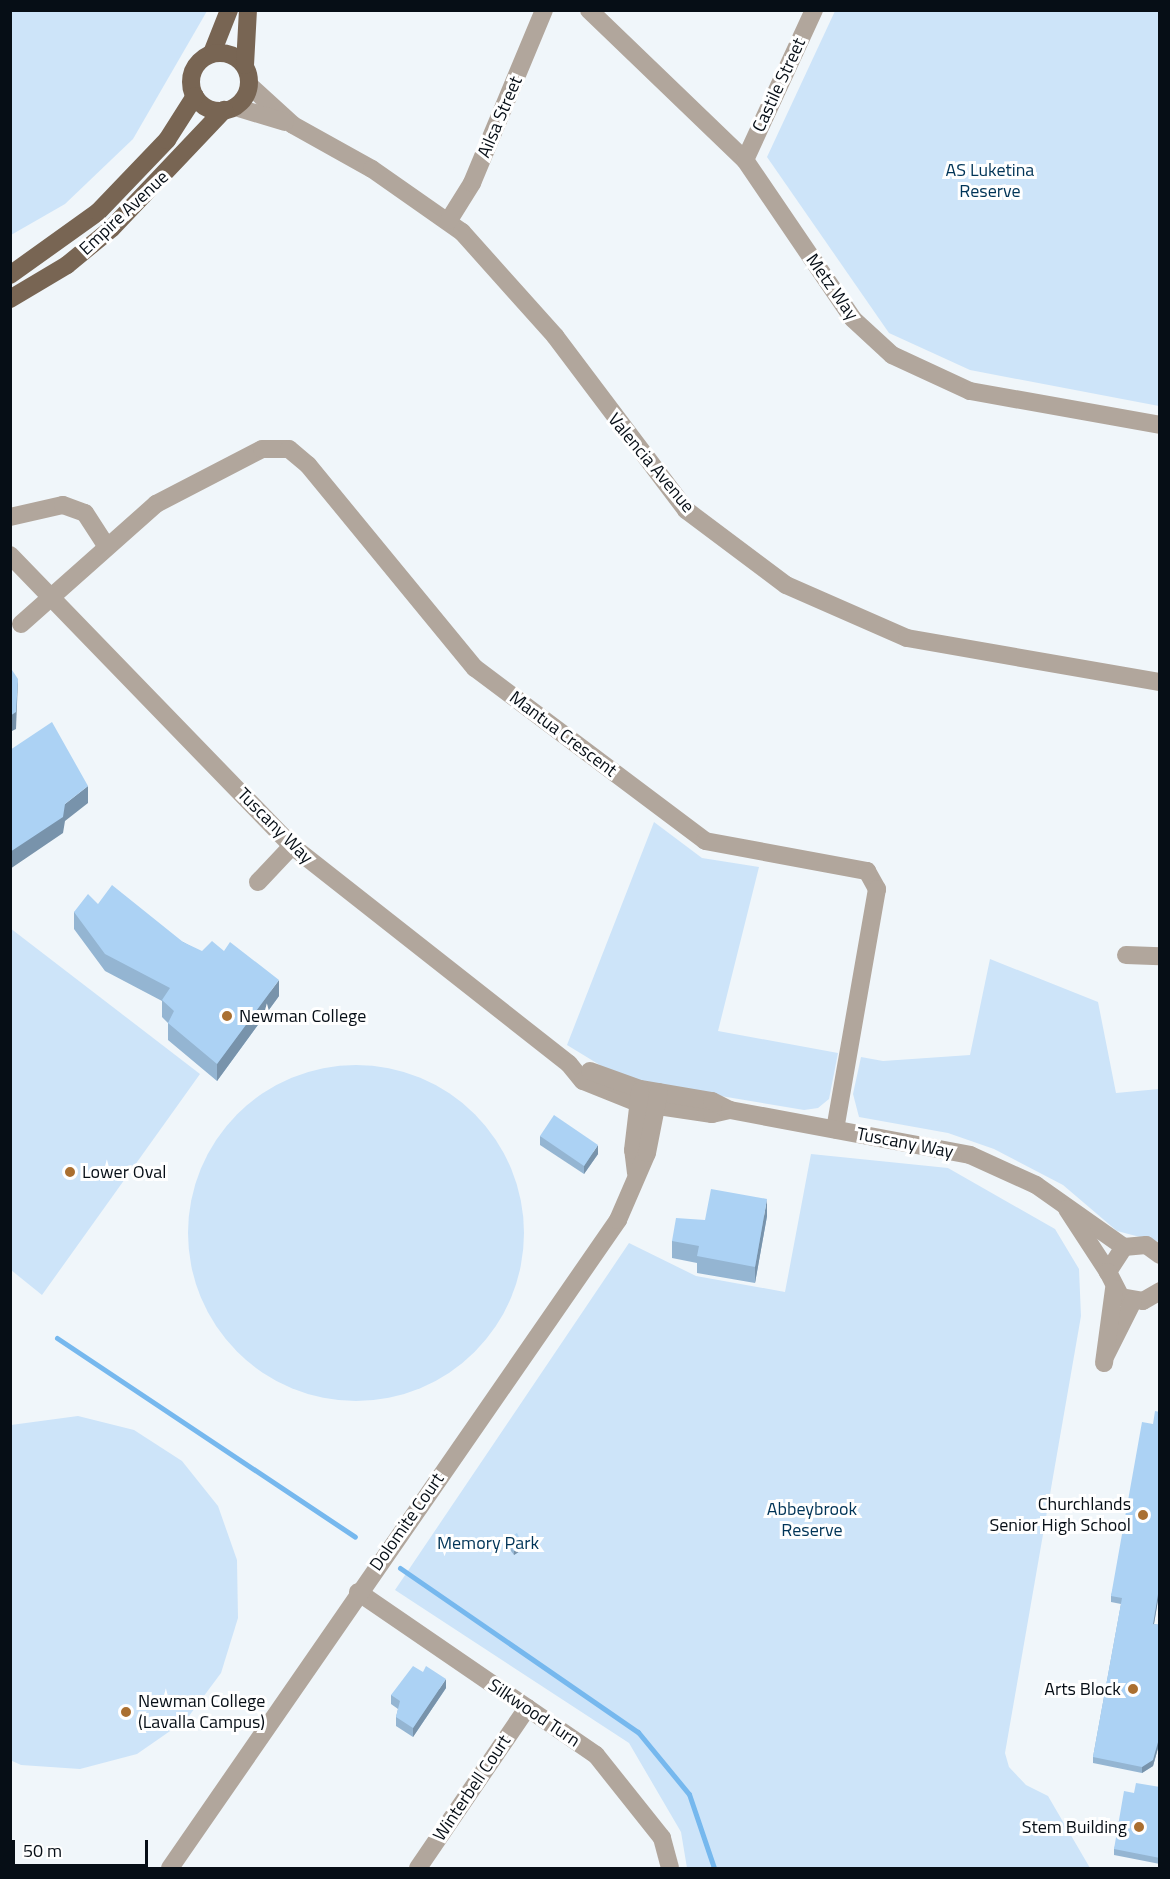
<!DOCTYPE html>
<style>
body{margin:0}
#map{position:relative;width:1170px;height:1879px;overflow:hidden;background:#f0f6fa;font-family:"Titillium Web",sans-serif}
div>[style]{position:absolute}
.green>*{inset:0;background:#cde4f9}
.round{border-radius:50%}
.stream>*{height:5px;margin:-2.5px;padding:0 2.5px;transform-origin:2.5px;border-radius:2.5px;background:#76b8ee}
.minor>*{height:18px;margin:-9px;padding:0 9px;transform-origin:9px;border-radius:9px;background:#b1a69c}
.major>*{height:18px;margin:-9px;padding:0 9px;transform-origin:9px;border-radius:9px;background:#786553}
.major>.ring{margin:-9px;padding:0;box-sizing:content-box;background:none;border:18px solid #786553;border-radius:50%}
.wall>*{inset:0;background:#94b5d2}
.shaded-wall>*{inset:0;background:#7893ab}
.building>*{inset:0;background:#acd2f4}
.dots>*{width:16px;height:16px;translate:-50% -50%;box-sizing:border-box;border:3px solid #fff;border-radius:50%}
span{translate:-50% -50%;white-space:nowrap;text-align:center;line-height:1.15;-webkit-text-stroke:6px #fff;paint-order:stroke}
.street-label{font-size:18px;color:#060e16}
.park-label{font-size:18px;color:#003457}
.poi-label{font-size:18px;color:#060e16}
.left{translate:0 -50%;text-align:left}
.right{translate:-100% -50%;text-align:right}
.frame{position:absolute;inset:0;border:12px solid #060e16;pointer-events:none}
.scale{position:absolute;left:12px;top:1840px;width:136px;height:27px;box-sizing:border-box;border:3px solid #060e16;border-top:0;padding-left:8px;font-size:18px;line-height:21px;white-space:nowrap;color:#060e16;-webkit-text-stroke:4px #fff;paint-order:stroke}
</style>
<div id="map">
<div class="green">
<i style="clip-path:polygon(11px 10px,207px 11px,133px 139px,65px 204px,11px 235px)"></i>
<i style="clip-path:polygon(835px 11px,1159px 11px,1159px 406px,970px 370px,889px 333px,767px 157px)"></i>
<i style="clip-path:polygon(654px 822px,702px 858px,759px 867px,718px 1031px,838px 1053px,829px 1099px,818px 1108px,804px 1110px,655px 1085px,608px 1070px,567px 1045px)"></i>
<i style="clip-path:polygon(10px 928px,200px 1074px,42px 1295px,11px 1270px)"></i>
<i style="clip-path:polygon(990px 959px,1098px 1002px,1116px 1093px,1159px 1089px,1159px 1242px,1117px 1231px,1063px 1185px,994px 1149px,948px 1133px,859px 1117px,853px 1094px,861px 1057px,883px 1061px,970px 1055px)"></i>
<i class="round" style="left:188px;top:1065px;width:336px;height:336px"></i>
<i style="clip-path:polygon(811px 1154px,948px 1168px,1055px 1229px,1079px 1269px,1081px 1316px,1005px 1753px,1009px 1767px,1026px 1785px,1048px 1796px,1090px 1868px,687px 1868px,681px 1832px,629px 1743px,395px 1590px,629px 1243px,696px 1276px,785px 1292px)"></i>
<i style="clip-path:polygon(78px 1416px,134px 1430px,182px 1461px,218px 1506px,237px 1560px,238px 1618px,221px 1673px,186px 1720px,137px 1754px,80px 1769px,21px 1765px,10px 1760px,11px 1425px)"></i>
</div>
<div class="stream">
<i style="left:57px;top:1338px;width:358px;rotate:33.7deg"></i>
<i style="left:400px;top:1568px;width:289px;rotate:34.6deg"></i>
<i style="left:638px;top:1732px;width:80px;rotate:50.6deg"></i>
<i style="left:689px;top:1794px;width:78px;rotate:71.3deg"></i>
</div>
<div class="minor">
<i style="left:589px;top:10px;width:216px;rotate:43.9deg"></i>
<i style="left:745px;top:160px;width:192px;rotate:55.8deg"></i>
<i style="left:853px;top:319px;width:53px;rotate:42.7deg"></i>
<i style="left:892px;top:355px;width:86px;rotate:24.8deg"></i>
<i style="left:970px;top:391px;width:193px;rotate:10.1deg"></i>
<i style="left:249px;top:85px;width:59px;rotate:42.3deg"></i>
<i style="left:293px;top:125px;width:90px;rotate:29.1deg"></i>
<i style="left:372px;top:169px;width:110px;rotate:35deg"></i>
<i style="left:462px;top:232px;width:140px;rotate:48.2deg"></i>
<i style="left:555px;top:336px;width:218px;rotate:53deg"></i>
<i style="left:686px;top:510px;width:125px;rotate:36.9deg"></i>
<i style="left:786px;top:585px;width:132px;rotate:23.7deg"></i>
<i style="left:907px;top:638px;width:257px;rotate:9.9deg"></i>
<i style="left:235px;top:107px;width:52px;rotate:16.7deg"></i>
<i style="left:745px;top:160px;width:165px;rotate:-65.3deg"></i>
<i style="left:449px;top:220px;width:44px;rotate:-58.1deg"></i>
<i style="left:472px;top:183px;width:187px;rotate:-67.4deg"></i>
<i style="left:10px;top:517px;width:54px;rotate:-12.8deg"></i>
<i style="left:63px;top:505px;width:23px;rotate:20deg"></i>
<i style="left:85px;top:513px;width:37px;rotate:57deg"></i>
<i style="left:10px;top:555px;width:405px;rotate:45.9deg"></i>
<i style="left:292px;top:846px;width:352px;rotate:38.2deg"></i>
<i style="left:569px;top:1064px;width:22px;rotate:51deg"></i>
<i style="left:583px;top:1081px;width:59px;rotate:21.8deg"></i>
<i style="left:638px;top:1103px;width:75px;rotate:8.5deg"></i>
<i style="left:712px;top:1114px;width:18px;rotate:-13deg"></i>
<i style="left:21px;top:624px;width:181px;rotate:-41.6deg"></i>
<i style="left:156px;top:504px;width:119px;rotate:-27.4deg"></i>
<i style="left:262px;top:449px;width:27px"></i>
<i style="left:289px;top:449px;width:25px;rotate:40deg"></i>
<i style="left:308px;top:465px;width:263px;rotate:50.6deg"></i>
<i style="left:475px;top:668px;width:288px;rotate:36.9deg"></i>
<i style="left:705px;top:841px;width:165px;rotate:10.5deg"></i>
<i style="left:867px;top:871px;width:21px;rotate:61deg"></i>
<i style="left:877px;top:889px;width:244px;rotate:99.9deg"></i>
<i style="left:258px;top:882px;width:50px;rotate:-46.6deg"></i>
<i style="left:1126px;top:955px;width:34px;rotate:2deg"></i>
<i style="left:590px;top:1071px;width:53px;rotate:19.8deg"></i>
<i style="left:640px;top:1089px;width:73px;rotate:9.5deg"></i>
<i style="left:712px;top:1101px;width:20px;rotate:27deg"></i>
<i style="left:730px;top:1110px;width:244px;rotate:10.6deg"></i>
<i style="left:970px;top:1155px;width:72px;rotate:24.4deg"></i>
<i style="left:1036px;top:1185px;width:108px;rotate:35.2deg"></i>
<i style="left:636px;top:1173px;width:23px;rotate:-97deg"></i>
<i style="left:633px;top:1150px;width:59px;rotate:-83.2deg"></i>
<i style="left:1067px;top:1209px;width:75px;rotate:56.9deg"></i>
<i style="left:1160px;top:1255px;width:17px;rotate:-144deg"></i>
<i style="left:1146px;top:1245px;width:22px;rotate:175deg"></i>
<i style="left:1124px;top:1247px;width:30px;rotate:123deg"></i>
<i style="left:1108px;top:1272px;width:28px;rotate:63deg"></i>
<i style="left:1121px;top:1297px;width:22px;rotate:10deg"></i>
<i style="left:1143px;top:1301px;width:20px;rotate:-30deg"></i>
<i style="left:1106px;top:1355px;width:60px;rotate:-63.4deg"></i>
<i style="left:1104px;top:1363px;width:75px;rotate:-82.3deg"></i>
<i style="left:358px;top:1592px;width:288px;rotate:34.4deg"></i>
<i style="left:596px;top:1755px;width:106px;rotate:51.5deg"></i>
<i style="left:662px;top:1838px;width:31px;rotate:75deg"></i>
<i style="left:170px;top:1868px;width:788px;rotate:-55.34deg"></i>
<i style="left:618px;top:1220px;width:73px;rotate:-66.6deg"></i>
<i style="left:647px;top:1153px;width:62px;rotate:-78.9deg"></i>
<i style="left:418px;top:1868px;width:194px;rotate:-55.7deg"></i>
</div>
<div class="major">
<i style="left:212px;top:53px;width:46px;rotate:-68.4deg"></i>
<i class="ring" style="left:191px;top:53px;width:40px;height:40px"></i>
<i style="left:245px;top:65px;width:55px;rotate:-86.9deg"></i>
<i style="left:10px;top:275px;width:108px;rotate:-35.6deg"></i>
<i style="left:98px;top:212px;width:100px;rotate:-46.2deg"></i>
<i style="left:167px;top:140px;width:52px;rotate:-57.5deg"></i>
<i style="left:10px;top:299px;width:66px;rotate:-30.8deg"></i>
<i style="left:67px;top:265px;width:58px;rotate:-39.4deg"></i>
<i style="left:112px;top:228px;width:163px;rotate:-46.5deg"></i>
</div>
<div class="wall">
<i style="clip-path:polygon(98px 904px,183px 942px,279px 996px,217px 1081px,168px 1040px,168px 1023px,162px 1017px,162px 1001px,105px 971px,74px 929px,74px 912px)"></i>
<i style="clip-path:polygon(540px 1136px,598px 1154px,584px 1174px,540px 1145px)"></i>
<i style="clip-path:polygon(767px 1216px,755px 1283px,697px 1273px,697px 1263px,672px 1258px,672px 1241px,705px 1220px)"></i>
<i style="clip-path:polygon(1160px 1412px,1160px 1600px,1158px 1600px,1154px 1624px,1160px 1625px,1160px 1741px,1153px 1766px,1142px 1773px,1093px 1763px,1093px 1757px,1121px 1604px,1111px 1602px,1111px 1596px)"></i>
<i style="clip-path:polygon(506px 1540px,523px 1549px,514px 1555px,506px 1544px)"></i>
<i style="clip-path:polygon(446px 1688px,413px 1737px,396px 1726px,396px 1717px,398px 1709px,391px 1704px,391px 1695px)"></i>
<i style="clip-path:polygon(1160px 1787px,1160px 1864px,1114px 1855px,1114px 1849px,1134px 1793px)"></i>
</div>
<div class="shaded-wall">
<i style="clip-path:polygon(18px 679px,16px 729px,10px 732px,10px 716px)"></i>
<i style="clip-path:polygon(88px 786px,88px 803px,65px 821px,63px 833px,10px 869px,10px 852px,65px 804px)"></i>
<i style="clip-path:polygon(279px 980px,279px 996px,217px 1081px,217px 1064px)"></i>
<i style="clip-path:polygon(598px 1145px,598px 1154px,584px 1174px,584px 1166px)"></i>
<i style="clip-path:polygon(767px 1199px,767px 1216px,755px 1283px,755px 1267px)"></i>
<i style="clip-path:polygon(523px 1545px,523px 1549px,514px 1555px,514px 1551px)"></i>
<i style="clip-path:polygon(1158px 1594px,1158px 1600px,1153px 1630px,1153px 1624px)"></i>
<i style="clip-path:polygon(446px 1679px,446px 1688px,413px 1737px,413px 1728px)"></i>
<i style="clip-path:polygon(1160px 1735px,1160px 1741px,1153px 1766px,1142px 1773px,1142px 1767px)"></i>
</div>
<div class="building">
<i style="clip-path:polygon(10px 667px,18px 679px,16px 712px,10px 716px)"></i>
<i style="clip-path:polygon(52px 722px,88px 786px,65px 804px,63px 817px,10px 852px,10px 750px)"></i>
<i style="clip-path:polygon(112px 885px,183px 942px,202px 951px,212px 941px,224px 951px,230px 942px,279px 980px,217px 1064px,168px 1023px,174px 1011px,162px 1000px,170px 988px,105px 954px,74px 912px,88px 894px,98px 904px)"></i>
<i style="clip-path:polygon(554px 1115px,598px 1145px,584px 1166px,540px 1136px)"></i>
<i style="clip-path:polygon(711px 1189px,767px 1199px,755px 1267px,697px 1256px,699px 1246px,672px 1241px,676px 1218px,705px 1220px)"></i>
<i style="clip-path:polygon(1155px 1411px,1160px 1412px,1160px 1594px,1158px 1594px,1153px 1624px,1160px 1625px,1160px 1735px,1153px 1760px,1142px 1767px,1093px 1757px,1122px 1598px,1111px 1596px,1142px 1422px,1153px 1424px)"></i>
<i style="clip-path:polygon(517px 1533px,523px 1545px,514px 1551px,506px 1540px)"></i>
<i style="clip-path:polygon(413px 1666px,423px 1672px,426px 1666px,446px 1679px,413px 1728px,396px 1717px,400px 1701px,391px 1695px)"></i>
<i style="clip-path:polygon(1136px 1783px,1160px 1787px,1160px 1858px,1114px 1849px,1124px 1791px,1134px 1793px)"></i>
</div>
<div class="dots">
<i style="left:227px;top:1016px;background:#aa6f30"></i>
<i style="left:70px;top:1172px;background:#aa6f30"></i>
<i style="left:1143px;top:1515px;background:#aa6f30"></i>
<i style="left:1133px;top:1689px;background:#aa6f30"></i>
<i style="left:126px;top:1712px;background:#aa6f30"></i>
<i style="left:1139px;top:1827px;background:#aa6f30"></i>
</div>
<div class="street-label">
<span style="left:779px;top:85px;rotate:-65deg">Castile Street</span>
<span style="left:500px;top:117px;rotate:-67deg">Ailsa Street</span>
<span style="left:124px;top:213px;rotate:-43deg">Empire Avenue</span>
<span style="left:832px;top:287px;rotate:55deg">Metz Way</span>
<span style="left:651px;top:463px;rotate:50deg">Valencia Avenue</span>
<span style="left:563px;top:734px;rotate:37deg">Mantua Crescent</span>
<span style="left:275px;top:826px;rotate:45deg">Tuscany Way</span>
<span style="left:905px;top:1143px;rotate:11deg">Tuscany Way</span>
<span style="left:407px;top:1522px;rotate:-55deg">Dolomite Court</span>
<span style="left:534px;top:1713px;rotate:34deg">Silkwood Turn</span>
<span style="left:472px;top:1788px;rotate:-56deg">Winterbell Court</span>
</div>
<div class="park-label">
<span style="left:990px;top:181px">AS Luketina<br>Reserve</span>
<span style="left:812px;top:1520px">Abbeybrook<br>Reserve</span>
<span style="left:488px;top:1543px">Memory Park</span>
</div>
<div class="poi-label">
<span class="left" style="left:239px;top:1016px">Newman College</span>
<span class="left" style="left:82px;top:1172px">Lower Oval</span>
<span class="right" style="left:1131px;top:1515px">Churchlands<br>Senior High School</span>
<span class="right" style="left:1121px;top:1689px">Arts Block</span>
<span class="left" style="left:138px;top:1712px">Newman College<br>(Lavalla Campus)</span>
<span class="right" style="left:1127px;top:1827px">Stem Building</span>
</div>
<div class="frame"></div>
<div class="scale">50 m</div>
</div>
